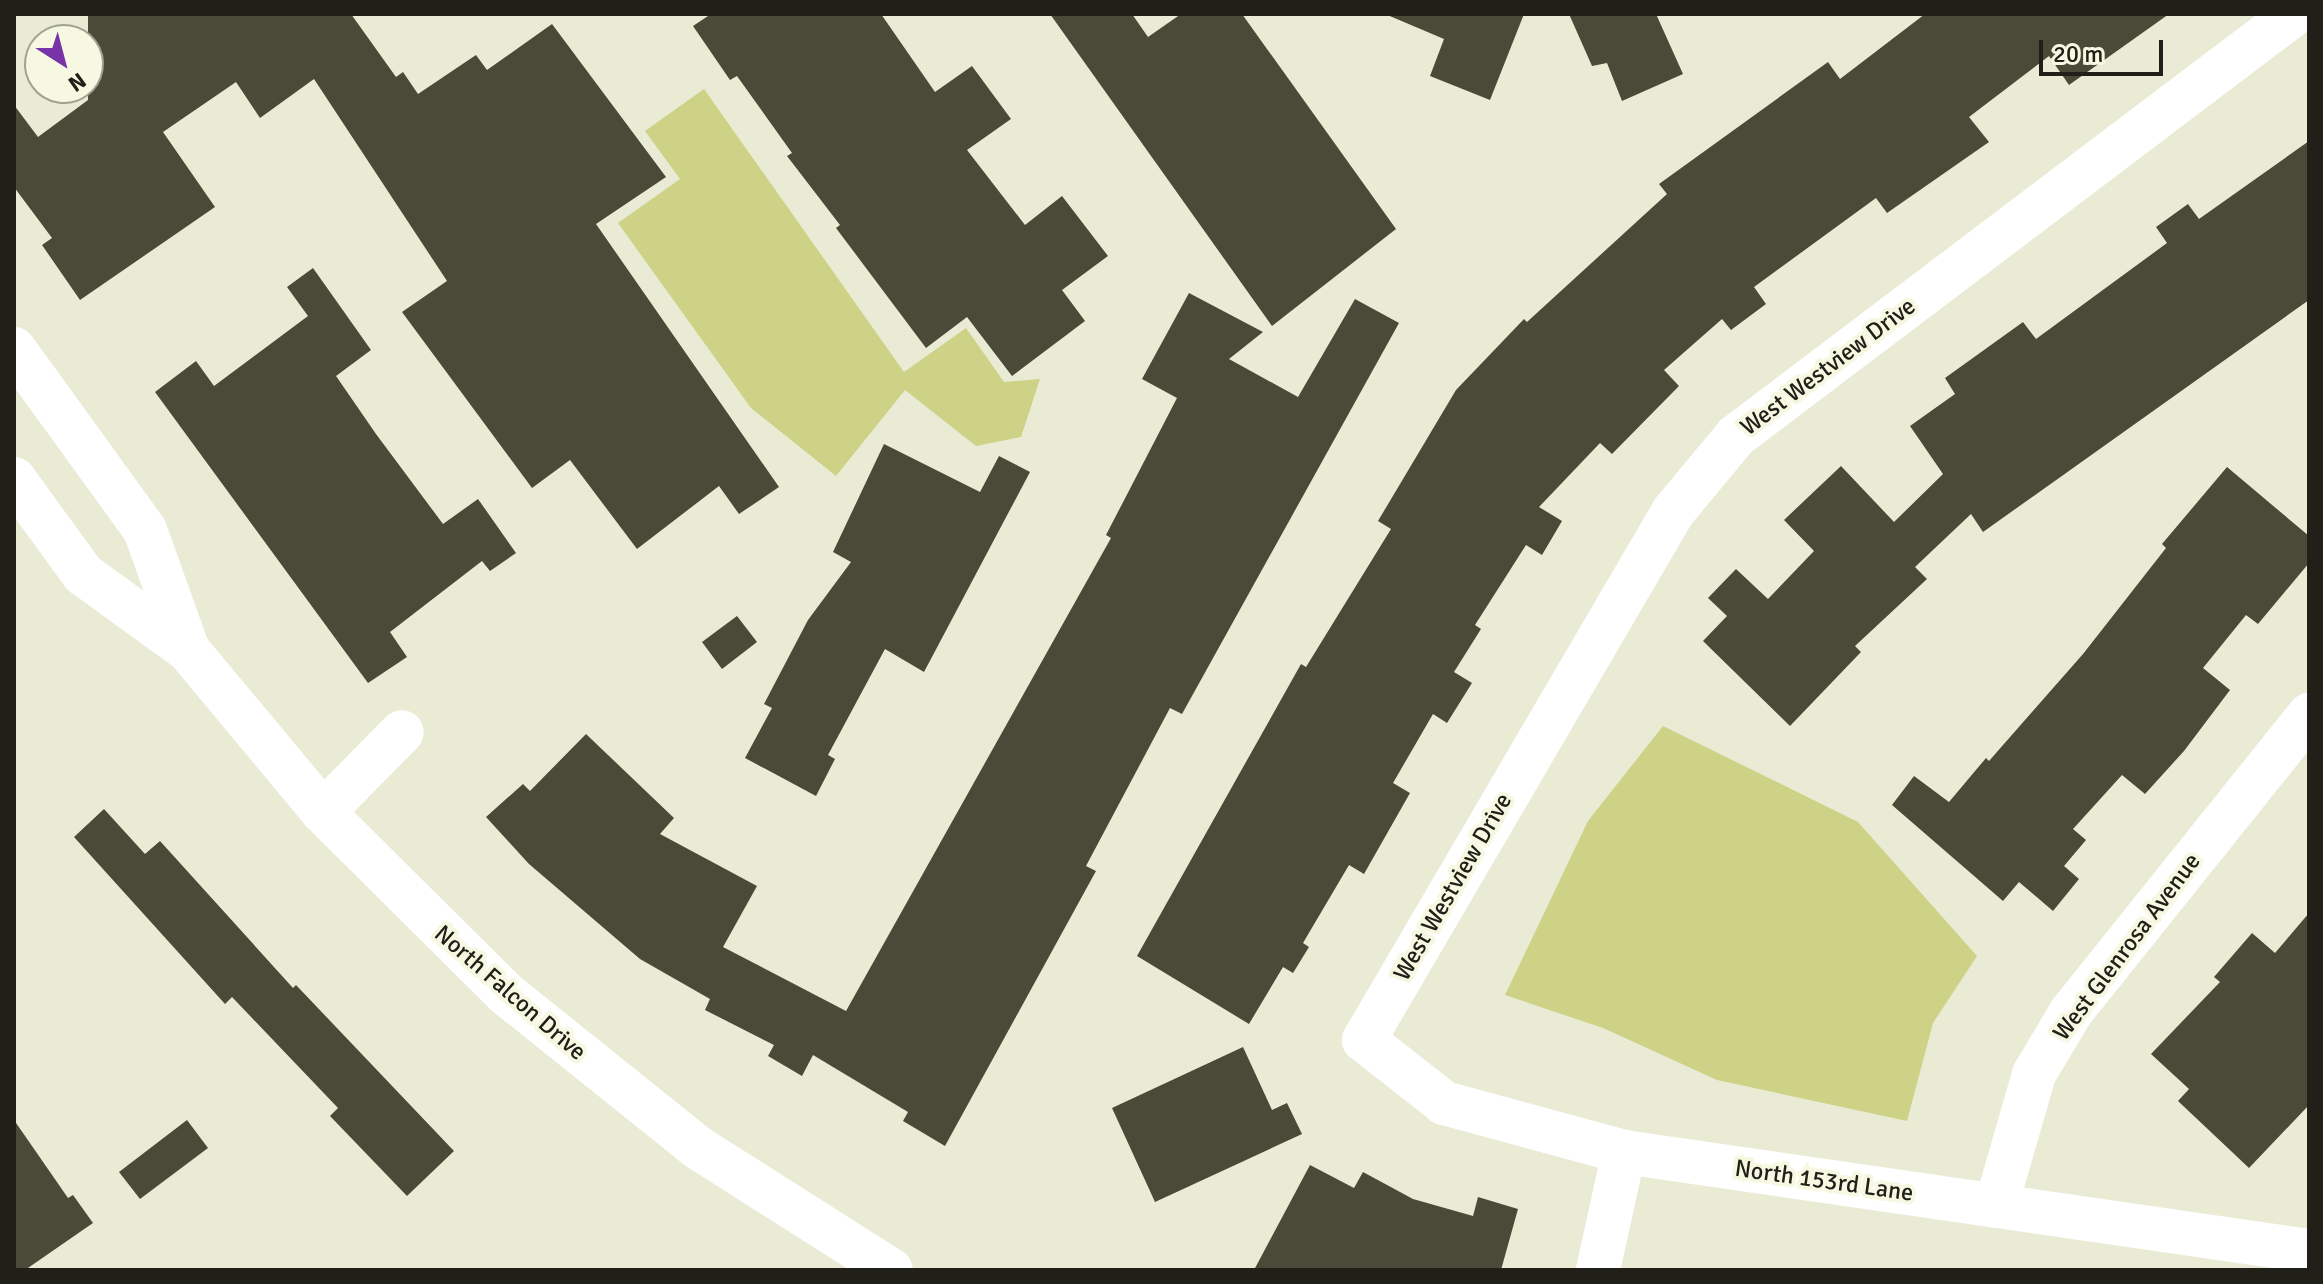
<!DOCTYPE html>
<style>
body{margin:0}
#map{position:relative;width:2323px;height:1284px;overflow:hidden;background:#e9ebd4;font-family:Signika,sans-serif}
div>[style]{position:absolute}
.green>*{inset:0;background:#cdd286}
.building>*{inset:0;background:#494b38}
.minor>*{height:44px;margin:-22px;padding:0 22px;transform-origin:22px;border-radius:22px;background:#fff}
span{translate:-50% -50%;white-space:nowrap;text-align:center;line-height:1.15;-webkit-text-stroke:8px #f6f8e2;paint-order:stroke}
.street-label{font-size:24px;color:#202018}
.frame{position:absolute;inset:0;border:16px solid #202018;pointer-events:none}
.north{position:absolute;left:24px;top:24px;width:80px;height:80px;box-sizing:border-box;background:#f6f8e2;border:2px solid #a0a291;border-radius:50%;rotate:144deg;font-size:22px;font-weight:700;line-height:32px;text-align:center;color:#202018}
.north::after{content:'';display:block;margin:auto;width:28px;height:36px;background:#7733a7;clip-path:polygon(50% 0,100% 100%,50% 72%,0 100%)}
.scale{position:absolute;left:2039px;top:40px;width:124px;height:36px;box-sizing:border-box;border:4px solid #202018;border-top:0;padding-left:10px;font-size:24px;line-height:28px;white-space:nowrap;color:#202018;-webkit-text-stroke:6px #f6f8e2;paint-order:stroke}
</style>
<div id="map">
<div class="green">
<i style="clip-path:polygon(704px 89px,904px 372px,966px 328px,1004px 382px,1040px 379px,1021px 437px,976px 446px,905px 390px,836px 476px,751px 408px,618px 223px,680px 179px,645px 131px)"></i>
<i style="clip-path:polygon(1663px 726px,1858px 822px,1977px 956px,1933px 1023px,1907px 1121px,1717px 1080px,1603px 1028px,1505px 995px,1588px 821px)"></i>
</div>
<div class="building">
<i style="clip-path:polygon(88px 14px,351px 14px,396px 77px,403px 72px,418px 94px,476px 55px,487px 70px,552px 24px,666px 177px,596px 224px,779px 487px,739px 514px,719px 486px,637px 549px,570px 460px,532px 488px,402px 312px,447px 281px,314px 79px,260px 118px,236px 82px,163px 132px,215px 207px,80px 300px,42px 245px,52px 238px,14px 187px,14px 105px,38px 137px,88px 100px)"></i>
<i style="clip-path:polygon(711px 14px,881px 14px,935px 92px,972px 66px,1011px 119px,967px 150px,1025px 225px,1062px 196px,1108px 256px,1062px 290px,1085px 321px,1012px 376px,967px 317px,926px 348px,836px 228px,840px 225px,787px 156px,792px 153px,737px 76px,730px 80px,693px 26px)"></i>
<i style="clip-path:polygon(1050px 14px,1132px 14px,1148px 37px,1181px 14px,1242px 14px,1396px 229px,1272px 326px)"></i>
<i style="clip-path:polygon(1385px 14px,1524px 14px,1490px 100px,1430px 76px,1444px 39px)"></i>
<i style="clip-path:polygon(1569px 14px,1656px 14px,1683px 74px,1622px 101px,1607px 63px,1592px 66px)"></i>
<i style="clip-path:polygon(1925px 14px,2169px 14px,2069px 85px,2049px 56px,1969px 117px,1989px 142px,1887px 213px,1876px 198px,1754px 287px,1766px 304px,1731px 330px,1722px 319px,1664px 370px,1679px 386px,1612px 454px,1600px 443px,1539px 507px,1562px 521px,1542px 555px,1526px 545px,1475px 625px,1481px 629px,1454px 672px,1472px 683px,1447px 723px,1433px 714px,1393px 783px,1410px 793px,1364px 874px,1349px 865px,1303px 943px,1309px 947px,1293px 973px,1283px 967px,1249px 1024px,1137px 956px,1301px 664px,1306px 667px,1391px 529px,1378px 521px,1456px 390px,1524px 319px,1527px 322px,1667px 194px,1659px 184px,1828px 62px,1840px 79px)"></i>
<i style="clip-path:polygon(2309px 141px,2309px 300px,1983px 532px,1971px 514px,1915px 567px,1927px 579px,1855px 646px,1861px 652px,1790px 726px,1703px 641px,1727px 616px,1708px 598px,1736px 569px,1768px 599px,1814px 551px,1784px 520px,1841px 466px,1894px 522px,1943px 474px,1910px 426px,1955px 394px,1945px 378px,2023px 322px,2036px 339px,2167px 243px,2156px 227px,2188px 204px,2199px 219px)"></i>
<i style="clip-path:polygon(313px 268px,371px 350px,336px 376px,376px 434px,443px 524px,478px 499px,516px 553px,490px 571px,482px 561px,390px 632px,407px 657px,368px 683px,155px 392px,196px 361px,214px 386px,308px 316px,287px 287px)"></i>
<i style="clip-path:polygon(1189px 293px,1263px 332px,1229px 359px,1298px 397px,1355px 299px,1399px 323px,1182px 714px,1170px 708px,1086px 866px,1096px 871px,945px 1146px,903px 1121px,908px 1112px,813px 1055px,802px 1076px,768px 1056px,774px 1045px,705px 1010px,710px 999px,640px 959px,529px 864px,486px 817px,523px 784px,530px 791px,586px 734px,674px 818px,660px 834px,757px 886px,723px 947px,846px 1011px,1111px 538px,1106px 535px,1177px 398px,1142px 379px)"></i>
<i style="clip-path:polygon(884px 444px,980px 492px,999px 456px,1030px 472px,924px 672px,885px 649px,828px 755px,835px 759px,816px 796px,745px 758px,772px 708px,764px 704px,808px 620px,851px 562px,833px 552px)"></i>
<i style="clip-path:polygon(2227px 467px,2309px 536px,2309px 563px,2258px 624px,2246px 615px,2203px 668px,2230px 690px,2184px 751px,2145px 794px,2122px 775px,2073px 829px,2086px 840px,2064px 866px,2079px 879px,2053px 911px,2019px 882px,2003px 901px,1892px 805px,1914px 776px,1949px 802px,1986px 758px,1989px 761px,2083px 654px,2166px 548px,2162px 544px)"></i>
<i style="clip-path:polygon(737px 616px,757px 642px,722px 669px,702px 642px)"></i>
<i style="clip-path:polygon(104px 809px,145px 854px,160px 841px,293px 988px,296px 985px,454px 1151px,407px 1196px,330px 1116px,338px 1108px,232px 997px,225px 1004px,74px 837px)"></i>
<i style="clip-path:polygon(2309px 913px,2309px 1105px,2249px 1168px,2178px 1101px,2189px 1089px,2151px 1054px,2220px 982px,2214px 977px,2252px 933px,2275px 953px)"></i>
<i style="clip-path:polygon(1243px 1047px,1272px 1110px,1287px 1103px,1302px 1134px,1155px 1202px,1112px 1108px)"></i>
<i style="clip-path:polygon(14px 1120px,68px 1198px,73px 1195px,93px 1223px,25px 1270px,14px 1270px)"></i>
<i style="clip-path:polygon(187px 1120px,208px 1148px,140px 1199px,119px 1172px)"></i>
<i style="clip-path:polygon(1310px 1165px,1354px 1188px,1363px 1172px,1413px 1199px,1473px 1216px,1478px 1197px,1518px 1209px,1501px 1270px,1254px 1270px)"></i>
</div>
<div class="minor">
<i style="left:2294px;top:14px;width:700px;rotate:142.9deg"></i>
<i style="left:1736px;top:436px;width:99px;rotate:129.7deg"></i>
<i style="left:1673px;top:512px;width:612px;rotate:120.34deg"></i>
<i style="left:1364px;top:1040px;width:102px;rotate:38.2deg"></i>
<i style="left:1444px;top:1103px;width:187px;rotate:15.2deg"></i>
<i style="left:1624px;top:1152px;width:692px;rotate:8.22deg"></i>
<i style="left:14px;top:349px;width:223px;rotate:54.1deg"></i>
<i style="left:145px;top:530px;width:127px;rotate:70.3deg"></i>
<i style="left:14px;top:479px;width:117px;rotate:54deg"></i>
<i style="left:83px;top:574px;width:130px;rotate:35.9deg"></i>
<i style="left:188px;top:650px;width:211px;rotate:50.2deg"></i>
<i style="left:323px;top:812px;width:257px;rotate:44.8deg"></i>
<i style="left:505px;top:993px;width:250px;rotate:38.7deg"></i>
<i style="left:700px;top:1149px;width:226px;rotate:32.4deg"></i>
<i style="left:323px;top:812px;width:112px;rotate:-45.4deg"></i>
<i style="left:1996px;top:1206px;width:137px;rotate:-73.9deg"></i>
<i style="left:2034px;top:1074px;width:72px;rotate:-59.2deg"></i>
<i style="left:2071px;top:1012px;width:381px;rotate:-51.3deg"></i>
<i style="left:1598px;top:1270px;width:121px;rotate:-77.6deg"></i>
</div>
<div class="street-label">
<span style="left:1828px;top:367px;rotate:-37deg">West Westview Drive</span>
<span style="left:1453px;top:887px;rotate:-60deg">West Westview Drive</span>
<span style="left:2127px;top:947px;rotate:-53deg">West Glenrosa Avenue</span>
<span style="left:510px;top:993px;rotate:41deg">North Falcon Drive</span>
<span style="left:1824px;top:1181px;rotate:8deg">North 153rd Lane</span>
</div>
<div class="frame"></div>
<div class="north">N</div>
<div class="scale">20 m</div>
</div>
